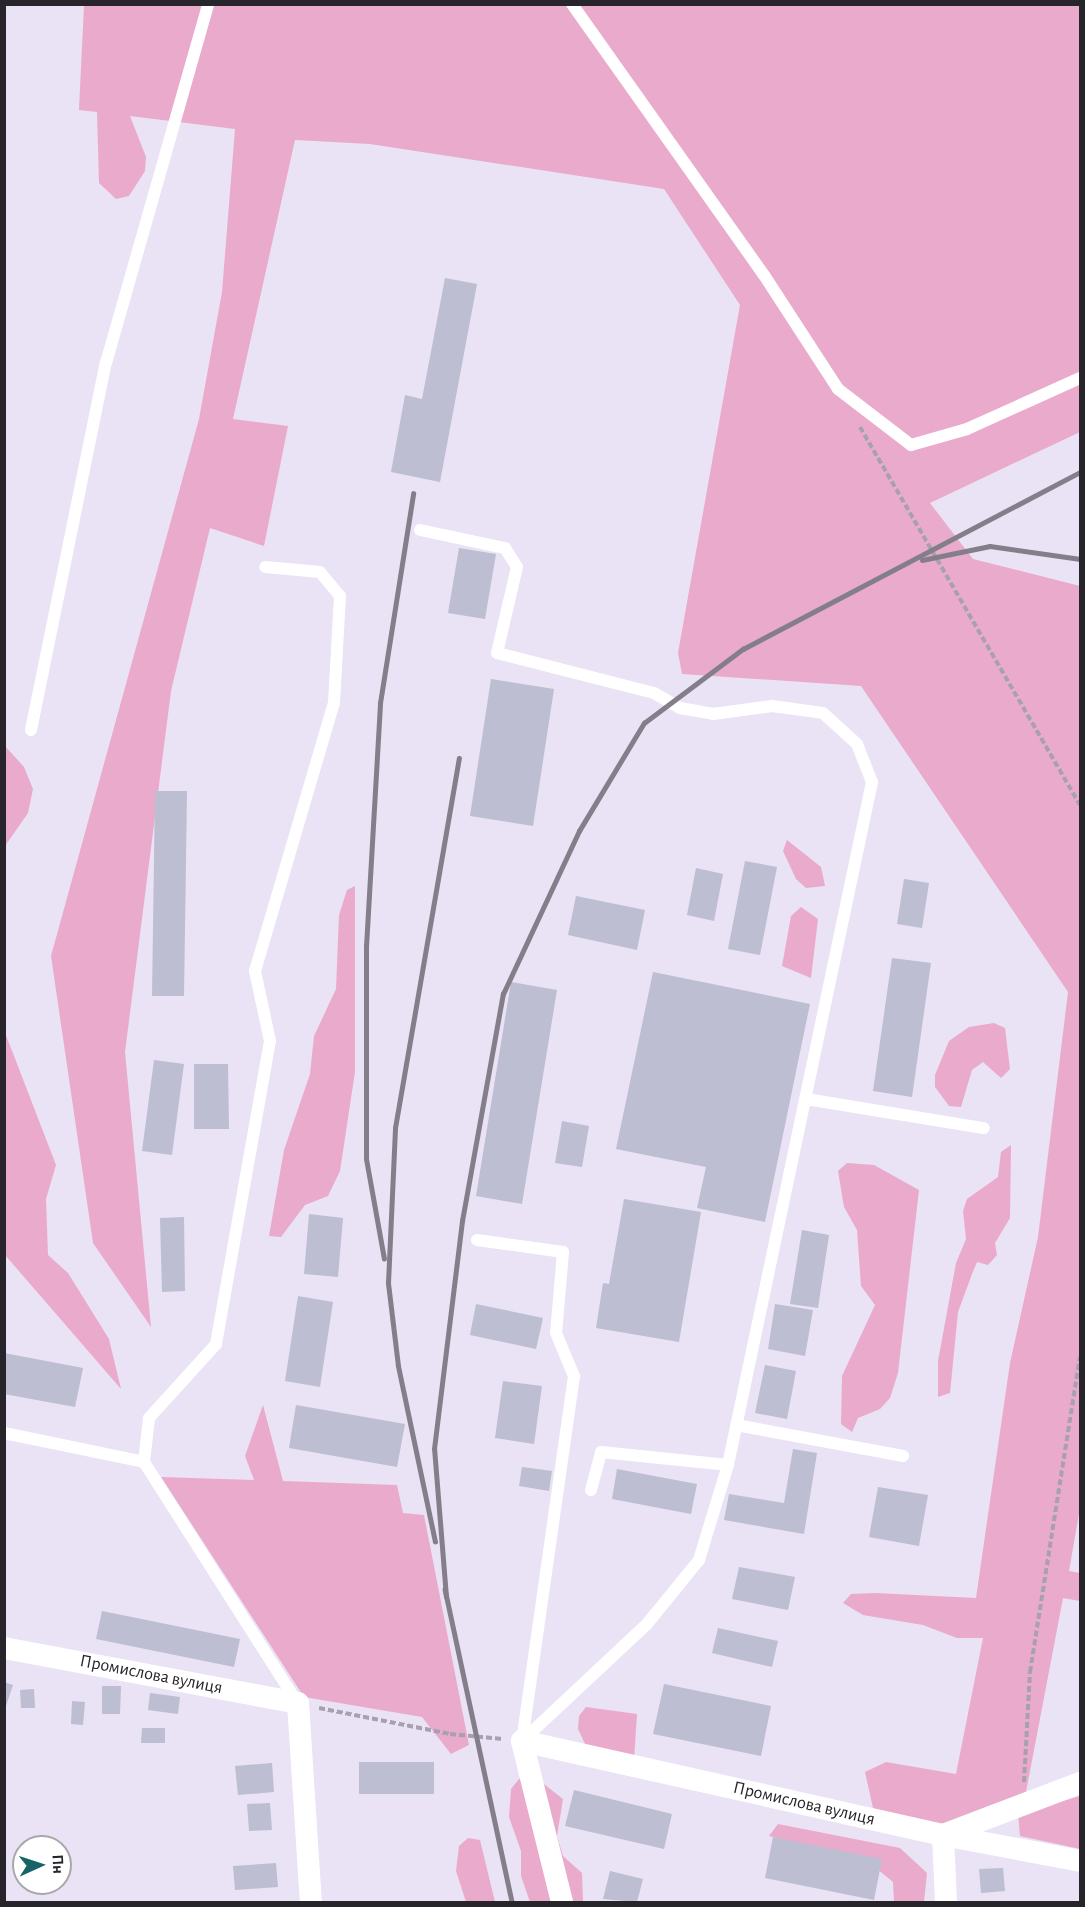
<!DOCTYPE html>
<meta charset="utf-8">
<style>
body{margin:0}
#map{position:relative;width:1085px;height:1907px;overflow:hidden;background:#eae2f5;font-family:"Alegreya Sans",sans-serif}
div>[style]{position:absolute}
.green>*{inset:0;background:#eaaacb}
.building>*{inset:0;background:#bdbed1}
.path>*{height:4px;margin-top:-2px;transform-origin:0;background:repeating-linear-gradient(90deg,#a6a0af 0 6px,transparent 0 9px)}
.lane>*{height:12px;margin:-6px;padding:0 6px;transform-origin:6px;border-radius:6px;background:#fff}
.street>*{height:22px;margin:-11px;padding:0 11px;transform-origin:11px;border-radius:11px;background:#fff}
.rail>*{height:4.5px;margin:-2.25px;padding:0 2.25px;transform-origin:2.25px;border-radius:2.25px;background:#837e8a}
span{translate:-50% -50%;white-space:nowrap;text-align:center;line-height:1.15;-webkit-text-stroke:4.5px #fff;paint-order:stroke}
.street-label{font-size:18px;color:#27242b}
.frame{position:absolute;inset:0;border:6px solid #27242b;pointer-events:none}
.north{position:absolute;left:12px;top:1835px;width:60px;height:60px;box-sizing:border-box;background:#fff;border:2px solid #a9a7aa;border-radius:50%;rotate:87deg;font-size:16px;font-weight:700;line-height:24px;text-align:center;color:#27242b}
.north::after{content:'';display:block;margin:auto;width:21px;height:27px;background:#156468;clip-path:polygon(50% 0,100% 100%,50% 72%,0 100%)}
</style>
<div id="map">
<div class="green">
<i style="clip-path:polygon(84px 5px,1080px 5px,1080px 432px,930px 503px,973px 559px,1080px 586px,1080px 1508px,1069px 1571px,1080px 1573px,1080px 1601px,1063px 1598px,1026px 1792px,942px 1824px,882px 1817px,873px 1808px,865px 1772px,886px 1762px,956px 1774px,983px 1638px,957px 1638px,923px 1625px,863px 1615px,843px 1603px,851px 1594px,875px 1593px,976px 1598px,1010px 1363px,1038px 1237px,1068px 992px,861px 686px,682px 674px,678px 653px,740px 305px,664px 189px,370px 144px,295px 140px,233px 419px,288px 426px,264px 546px,210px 528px,171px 691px,125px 1052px,151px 1327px,93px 1243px,51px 956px,199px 419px,222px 292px,235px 129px,130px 116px,146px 157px,145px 171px,129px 196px,116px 199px,99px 183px,97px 112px,79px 110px)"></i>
<i style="clip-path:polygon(5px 746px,24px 767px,33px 789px,28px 813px,5px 846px)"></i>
<i style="clip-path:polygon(787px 840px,821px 867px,825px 886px,806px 888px,796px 879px,783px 851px)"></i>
<i style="clip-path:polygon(355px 886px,355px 1072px,340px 1171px,328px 1196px,305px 1205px,281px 1237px,269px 1236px,284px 1150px,310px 1074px,314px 1036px,336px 989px,339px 915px,347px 890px)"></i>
<i style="clip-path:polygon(801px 907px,818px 919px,811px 978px,782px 966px,791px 916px)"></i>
<i style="clip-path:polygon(994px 1023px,1005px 1028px,1010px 1069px,1001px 1078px,983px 1062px,972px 1070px,961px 1107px,949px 1106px,935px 1087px,935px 1075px,949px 1041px,969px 1027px)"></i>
<i style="clip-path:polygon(4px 1030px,56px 1165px,46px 1199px,48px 1255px,68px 1273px,109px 1339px,121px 1389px,5px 1255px)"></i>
<i style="clip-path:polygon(1011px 1145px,1010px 1218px,995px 1243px,997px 1255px,988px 1265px,977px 1262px,972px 1274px,958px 1312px,950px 1393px,938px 1397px,938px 1361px,956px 1263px,966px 1239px,963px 1211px,967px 1199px,998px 1177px,1001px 1152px)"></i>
<i style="clip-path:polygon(847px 1163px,874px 1165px,919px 1190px,898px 1373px,890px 1398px,880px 1409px,858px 1418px,852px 1432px,841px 1424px,842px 1376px,875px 1305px,861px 1286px,857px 1230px,844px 1207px,838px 1171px)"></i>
<i style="clip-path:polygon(263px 1405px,283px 1481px,397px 1485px,403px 1513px,424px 1515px,469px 1745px,451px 1754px,422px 1717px,304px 1697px,161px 1477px,254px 1480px,245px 1456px)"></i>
<i style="clip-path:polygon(586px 1707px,637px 1714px,634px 1760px,588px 1750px,578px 1729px,579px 1716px)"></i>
<i style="clip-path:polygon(519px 1779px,540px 1781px,563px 1799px,557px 1836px,563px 1856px,582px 1873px,583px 1902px,530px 1902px,521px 1876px,521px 1851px,509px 1817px,511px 1789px)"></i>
<i style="clip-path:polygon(1080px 1796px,1080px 1849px,1020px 1836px,1018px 1814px)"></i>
<i style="clip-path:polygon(778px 1824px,900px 1848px,927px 1873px,924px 1902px,894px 1902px,893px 1882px,866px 1860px,769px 1836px)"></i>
<i style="clip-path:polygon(468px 1838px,480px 1840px,495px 1902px,466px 1902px,456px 1871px,459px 1846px)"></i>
</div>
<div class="building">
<i style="clip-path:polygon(445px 278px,477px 284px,440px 482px,391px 472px,405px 395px,422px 399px)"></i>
<i style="clip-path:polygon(459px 548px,496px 554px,485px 619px,448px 613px)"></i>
<i style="clip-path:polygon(491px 679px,554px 689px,533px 826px,470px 816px)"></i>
<i style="clip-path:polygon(155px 791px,187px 791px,184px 996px,152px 996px)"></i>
<i style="clip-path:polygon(745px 861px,777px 867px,760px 955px,728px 949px)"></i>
<i style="clip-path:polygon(696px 868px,723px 874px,714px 921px,687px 915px)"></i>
<i style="clip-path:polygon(904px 879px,929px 883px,922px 928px,897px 924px)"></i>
<i style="clip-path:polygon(576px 896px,645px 910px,637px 950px,568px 935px)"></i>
<i style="clip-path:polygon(892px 958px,931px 963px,912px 1097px,873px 1091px)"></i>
<i style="clip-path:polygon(653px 972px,810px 1004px,765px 1222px,697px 1208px,706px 1167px,616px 1149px)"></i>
<i style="clip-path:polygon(511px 982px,557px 990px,522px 1204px,476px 1196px)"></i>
<i style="clip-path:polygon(154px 1060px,184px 1064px,172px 1155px,142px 1151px)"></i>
<i style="clip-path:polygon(194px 1064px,228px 1064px,229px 1129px,194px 1129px)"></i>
<i style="clip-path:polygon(562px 1121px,589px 1126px,582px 1167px,555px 1163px)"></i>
<i style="clip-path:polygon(624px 1199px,701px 1212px,679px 1342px,596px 1328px,603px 1283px,609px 1284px)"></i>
<i style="clip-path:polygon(309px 1214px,343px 1218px,338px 1277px,304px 1274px)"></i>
<i style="clip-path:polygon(184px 1217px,185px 1291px,162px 1292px,160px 1218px)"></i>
<i style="clip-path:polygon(802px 1230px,829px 1235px,818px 1308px,790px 1304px)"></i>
<i style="clip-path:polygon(298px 1296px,333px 1302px,320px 1387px,285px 1381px)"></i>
<i style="clip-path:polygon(476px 1304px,543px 1318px,536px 1349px,470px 1335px)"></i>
<i style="clip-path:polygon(775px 1304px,813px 1310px,805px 1356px,768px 1349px)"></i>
<i style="clip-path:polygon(4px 1353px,83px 1368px,75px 1407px,4px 1394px)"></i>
<i style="clip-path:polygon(765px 1365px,796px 1371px,787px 1419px,755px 1413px)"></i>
<i style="clip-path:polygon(503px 1381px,542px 1386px,534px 1444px,495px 1438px)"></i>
<i style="clip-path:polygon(296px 1405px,405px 1424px,397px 1467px,289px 1448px)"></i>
<i style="clip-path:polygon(793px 1449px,817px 1453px,804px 1534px,724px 1520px,729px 1494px,784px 1503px)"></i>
<i style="clip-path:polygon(522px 1467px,552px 1471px,549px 1491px,519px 1486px)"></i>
<i style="clip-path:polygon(617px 1469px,697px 1484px,691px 1514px,612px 1499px)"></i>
<i style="clip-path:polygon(878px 1487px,928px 1495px,919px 1546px,869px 1537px)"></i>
<i style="clip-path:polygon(739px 1567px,795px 1577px,788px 1610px,732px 1599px)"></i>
<i style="clip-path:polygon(102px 1611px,240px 1639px,234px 1667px,96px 1639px)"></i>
<i style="clip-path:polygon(718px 1628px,778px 1641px,772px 1667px,712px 1653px)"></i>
<i style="clip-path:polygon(4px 1682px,13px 1685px,6px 1706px,4px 1705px)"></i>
<i style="clip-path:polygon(664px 1684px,771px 1706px,761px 1756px,653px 1734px)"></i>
<i style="clip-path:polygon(102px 1686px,121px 1686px,120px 1714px,102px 1714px)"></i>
<i style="clip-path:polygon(34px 1689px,35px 1708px,21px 1708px,20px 1690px)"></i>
<i style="clip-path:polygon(150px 1693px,180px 1697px,178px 1714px,148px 1710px)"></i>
<i style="clip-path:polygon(72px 1701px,85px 1702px,83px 1725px,71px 1724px)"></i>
<i style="clip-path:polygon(142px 1728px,165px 1728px,165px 1743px,141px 1743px)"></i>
<i style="clip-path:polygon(359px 1762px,434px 1762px,434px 1794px,359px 1794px)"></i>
<i style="clip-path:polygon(272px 1763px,274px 1792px,238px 1795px,235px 1766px)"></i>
<i style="clip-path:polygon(574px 1790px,672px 1814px,664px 1849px,565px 1826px)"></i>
<i style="clip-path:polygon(270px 1803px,272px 1830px,249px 1831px,247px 1804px)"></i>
<i style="clip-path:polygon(773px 1837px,882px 1859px,874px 1900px,765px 1878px)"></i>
<i style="clip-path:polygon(276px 1863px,278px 1887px,235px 1890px,233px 1866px)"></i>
<i style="clip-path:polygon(1003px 1868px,1005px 1891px,981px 1893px,979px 1869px)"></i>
<i style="clip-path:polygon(610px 1871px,643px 1879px,637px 1902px,603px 1899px)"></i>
</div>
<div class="path">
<i style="left:860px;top:427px;width:437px;rotate:59.8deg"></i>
<i style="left:319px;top:1708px;width:134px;rotate:11.2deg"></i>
<i style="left:450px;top:1734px;width:53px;rotate:5.4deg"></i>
<i style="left:1024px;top:1782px;width:110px;rotate:-86.9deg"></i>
<i style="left:1030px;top:1672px;width:319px;rotate:-81deg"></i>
</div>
<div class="lane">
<i style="left:572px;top:4px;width:332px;rotate:54.7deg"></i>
<i style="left:764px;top:275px;width:136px;rotate:57deg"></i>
<i style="left:838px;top:389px;width:92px;rotate:37.5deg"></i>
<i style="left:911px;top:445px;width:58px;rotate:-15.9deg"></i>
<i style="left:967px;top:429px;width:124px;rotate:-24.3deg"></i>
<i style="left:420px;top:530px;width:87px;rotate:12deg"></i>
<i style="left:505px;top:548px;width:22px;rotate:58deg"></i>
<i style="left:517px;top:567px;width:88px;rotate:103.1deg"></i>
<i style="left:497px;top:653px;width:162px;rotate:14.3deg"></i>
<i style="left:654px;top:693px;width:30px;rotate:30deg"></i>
<i style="left:680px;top:708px;width:34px;rotate:10deg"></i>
<i style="left:713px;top:714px;width:60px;rotate:-7.7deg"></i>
<i style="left:772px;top:706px;width:51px;rotate:7.8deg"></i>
<i style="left:823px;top:713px;width:46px;rotate:42.4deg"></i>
<i style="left:857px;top:744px;width:41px;rotate:68.5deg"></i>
<i style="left:872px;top:782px;width:698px;rotate:101.91deg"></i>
<i style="left:728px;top:1465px;width:99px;rotate:107deg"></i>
<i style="left:699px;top:1560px;width:82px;rotate:129.1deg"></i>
<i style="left:647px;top:1624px;width:171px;rotate:136.9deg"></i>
<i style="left:31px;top:730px;width:375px;rotate:-78.5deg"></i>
<i style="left:106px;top:363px;width:373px;rotate:-74.1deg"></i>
<i style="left:806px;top:1099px;width:180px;rotate:9.3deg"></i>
<i style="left:477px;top:1240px;width:87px;rotate:7.9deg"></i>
<i style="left:563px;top:1252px;width:81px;rotate:94.9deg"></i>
<i style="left:556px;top:1333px;width:47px;rotate:67.3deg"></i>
<i style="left:574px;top:1376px;width:369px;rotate:98.1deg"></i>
<i style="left:736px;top:1425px;width:170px;rotate:10.5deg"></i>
<i style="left:4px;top:1433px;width:143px;rotate:11.7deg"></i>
<i style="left:144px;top:1462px;width:44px;rotate:-83.5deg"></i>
<i style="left:149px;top:1418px;width:100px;rotate:-47.8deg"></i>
<i style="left:216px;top:1344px;width:308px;rotate:-79.9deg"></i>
<i style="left:270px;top:1041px;width:72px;rotate:-102.1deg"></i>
<i style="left:255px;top:971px;width:279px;rotate:-73.6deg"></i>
<i style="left:334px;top:703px;width:107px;rotate:-86.8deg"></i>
<i style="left:340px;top:596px;width:31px;rotate:-130deg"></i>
<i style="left:320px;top:572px;width:55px;rotate:-174.8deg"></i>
<i style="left:144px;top:1462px;width:285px;rotate:57.5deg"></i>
<i style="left:591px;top:1490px;width:39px;rotate:-75deg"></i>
<i style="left:601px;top:1452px;width:128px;rotate:5.8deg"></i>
</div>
<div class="street">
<i style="left:4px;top:1648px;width:299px;rotate:10.6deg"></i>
<i style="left:298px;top:1703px;width:199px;rotate:86.3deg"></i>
<i style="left:562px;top:1902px;width:166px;rotate:-104deg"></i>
<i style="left:522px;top:1741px;width:431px;rotate:12.6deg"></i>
<i style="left:943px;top:1835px;width:147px;rotate:-20.8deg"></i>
<i style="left:946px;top:1902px;width:67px;rotate:-92.6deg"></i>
<i style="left:943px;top:1835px;width:139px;rotate:10.7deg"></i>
</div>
<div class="rail">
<i style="left:922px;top:560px;width:69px;rotate:-11.6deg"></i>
<i style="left:990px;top:546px;width:91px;rotate:8.2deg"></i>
<i style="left:384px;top:1259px;width:102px;rotate:-100.2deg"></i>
<i style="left:366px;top:1159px;width:212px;rotate:-90deg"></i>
<i style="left:366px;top:947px;width:244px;rotate:-86.7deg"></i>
<i style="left:380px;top:703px;width:212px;rotate:-81deg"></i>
<i style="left:435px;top:1542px;width:180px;rotate:-101.9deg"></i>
<i style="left:398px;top:1366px;width:84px;rotate:-96.9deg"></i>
<i style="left:388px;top:1283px;width:155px;rotate:-87.4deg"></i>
<i style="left:395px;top:1128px;width:375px;rotate:-80.2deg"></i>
<i style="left:445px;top:1589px;width:320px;rotate:77.9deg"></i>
<i style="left:446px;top:1597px;width:148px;rotate:-94.6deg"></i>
<i style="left:434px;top:1449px;width:230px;rotate:-83deg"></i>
<i style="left:462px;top:1221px;width:231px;rotate:-79.8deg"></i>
<i style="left:503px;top:994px;width:180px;rotate:-65deg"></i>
<i style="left:579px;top:831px;width:126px;rotate:-59deg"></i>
<i style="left:644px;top:723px;width:124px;rotate:-36.8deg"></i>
<i style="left:743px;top:649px;width:381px;rotate:-27.7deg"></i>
</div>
<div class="street-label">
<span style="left:151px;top:1675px;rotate:11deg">Промислова вулиця</span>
<span style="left:804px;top:1804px;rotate:13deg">Промислова вулиця</span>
</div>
<div class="frame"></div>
<div class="north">Пн</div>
</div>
